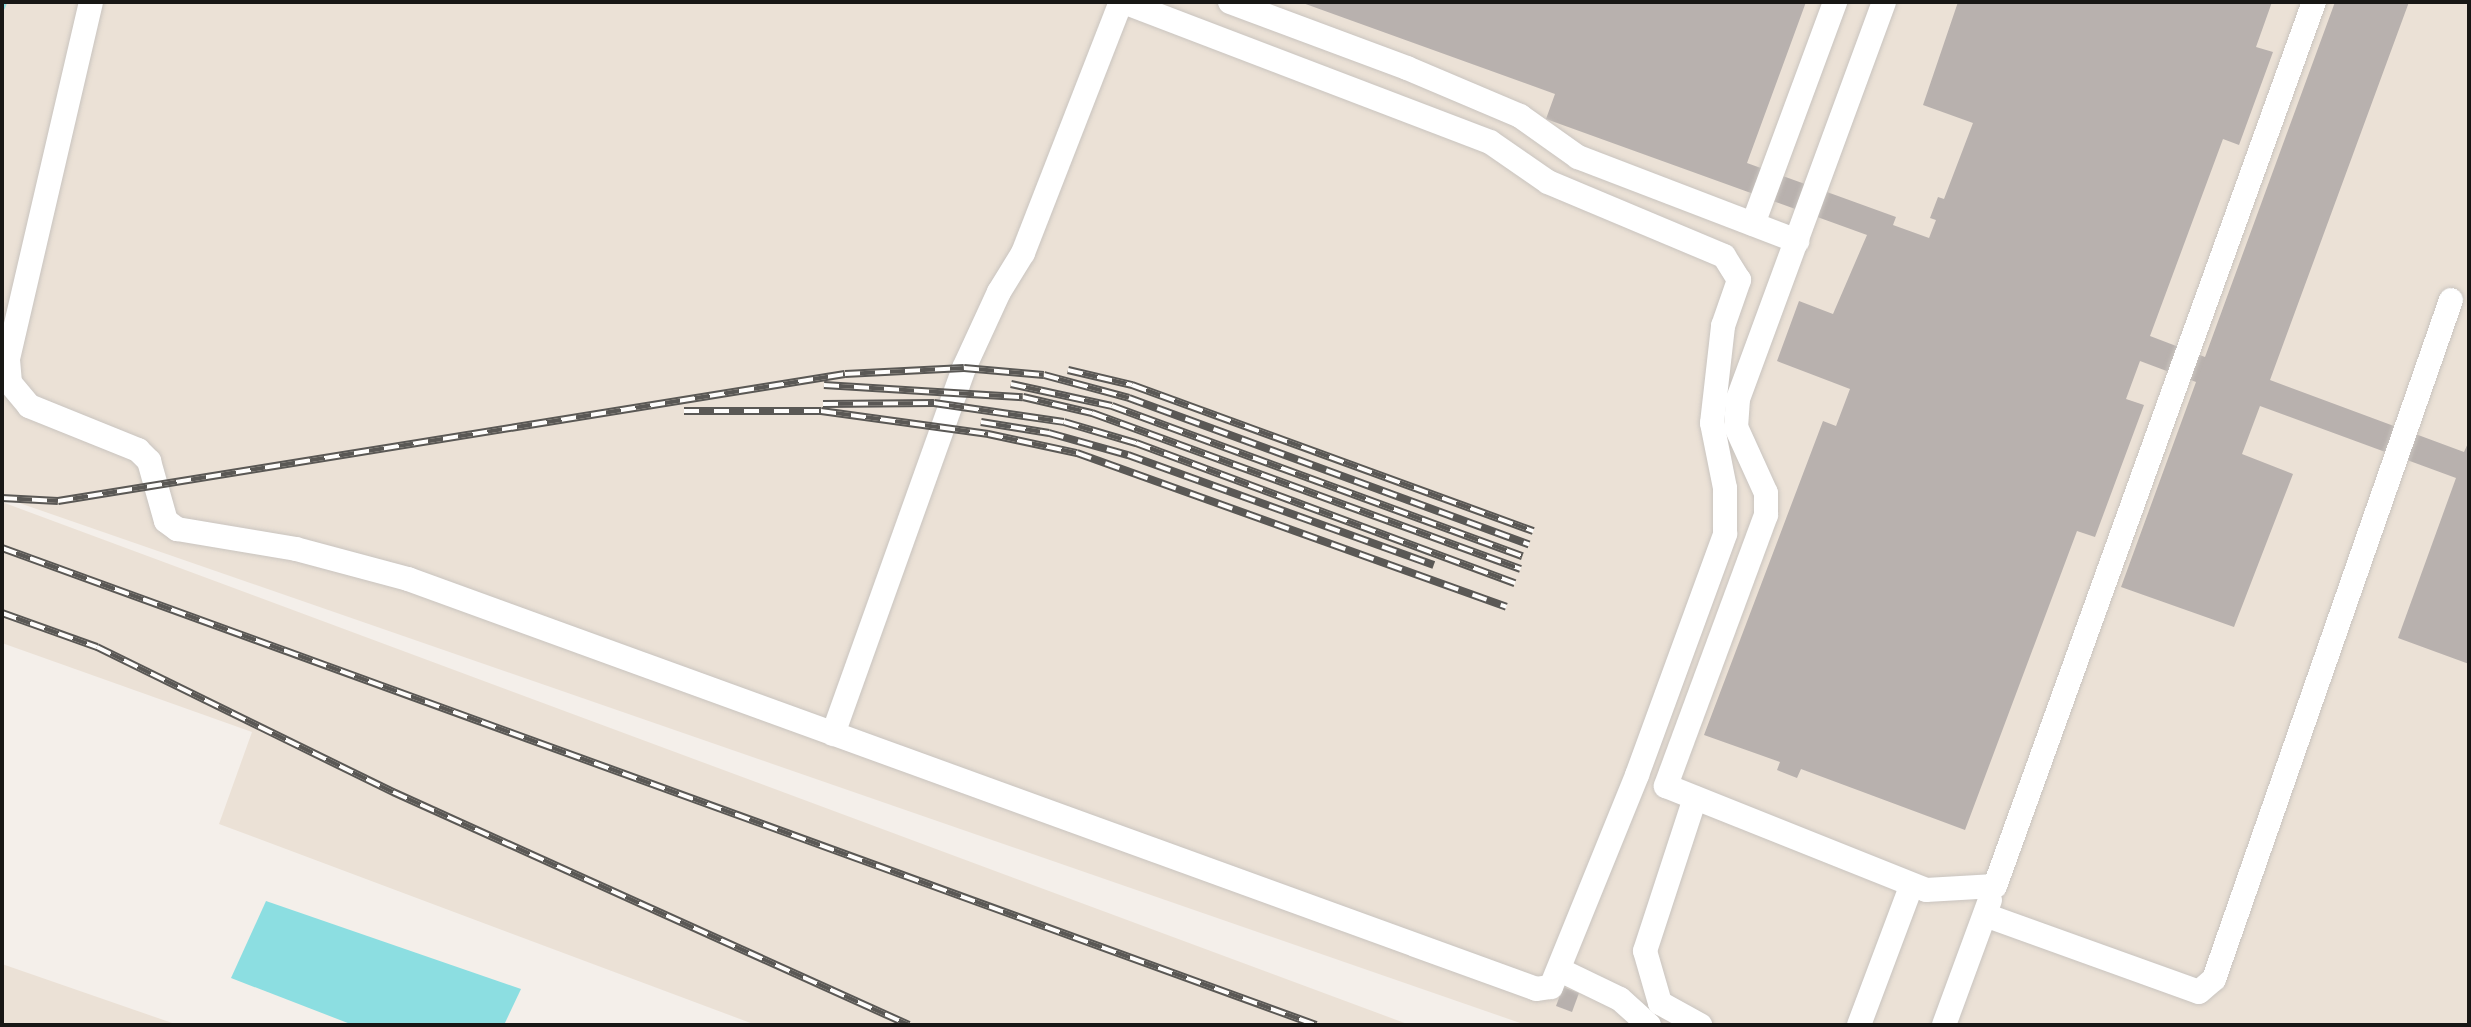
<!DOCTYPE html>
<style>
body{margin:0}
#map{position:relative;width:2471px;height:1027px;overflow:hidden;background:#f4efea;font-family:"Public Sans",sans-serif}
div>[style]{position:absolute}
.built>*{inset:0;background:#ebe1d6}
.water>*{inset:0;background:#8cdee1}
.stream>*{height:5px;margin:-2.5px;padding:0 2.5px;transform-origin:2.5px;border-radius:2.5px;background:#8cdee1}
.building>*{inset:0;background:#b8b1ae}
.roads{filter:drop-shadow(0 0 2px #c9c4bf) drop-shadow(0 0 2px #c9c4bf)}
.minor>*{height:24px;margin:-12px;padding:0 12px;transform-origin:12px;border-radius:12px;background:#fff}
.rail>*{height:8px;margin-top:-4px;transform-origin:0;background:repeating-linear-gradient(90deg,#fefdfc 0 15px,#5a5855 0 30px);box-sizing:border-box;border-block:2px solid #5a5855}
span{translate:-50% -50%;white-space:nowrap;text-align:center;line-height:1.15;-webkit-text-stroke:7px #fefdfc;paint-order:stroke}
.frame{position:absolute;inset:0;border:4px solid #181715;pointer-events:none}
</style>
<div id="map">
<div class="built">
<i style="clip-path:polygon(2px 2px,2469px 2px,2469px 1025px,1526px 1025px,2px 497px)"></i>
<i style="clip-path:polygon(2px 502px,1410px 1025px,756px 1025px,219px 824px,252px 732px,2px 643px)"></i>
<i style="clip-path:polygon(2px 964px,178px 1025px,2px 1025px)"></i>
</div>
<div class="water">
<i style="clip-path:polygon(266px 901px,521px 989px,504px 1025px,353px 1025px,231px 978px)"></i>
</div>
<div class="stream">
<i style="left:2px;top:7px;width:5px;rotate:-68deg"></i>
</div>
<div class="building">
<i style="clip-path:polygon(1300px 2px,1806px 2px,1747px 163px,1896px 217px,1893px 225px,1929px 238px,1936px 220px,1930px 218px,1938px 197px,1944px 199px,1973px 123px,1923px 105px,1958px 2px,2272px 2px,2256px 47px,2273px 52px,2239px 145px,2223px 139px,2150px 336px,2205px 357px,2335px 2px,2409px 2px,2270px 380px,2464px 452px,2469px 441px,2469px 664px,2398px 638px,2456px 478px,2260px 406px,2242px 454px,2293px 474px,2234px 627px,2121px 587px,2196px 382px,2140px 361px,2126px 399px,2144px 405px,2095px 537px,2077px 531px,1965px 830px,1801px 769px,1797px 778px,1777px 770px,1780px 762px,1704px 735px,1823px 421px,1836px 426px,1850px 389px,1777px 361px,1799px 301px,1833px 314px,1867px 235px,1546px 119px,1555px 94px)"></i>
<i style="clip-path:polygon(1563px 987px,1579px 993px,1572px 1012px,1556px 1006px)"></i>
</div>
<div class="roads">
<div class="minor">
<i style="left:91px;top:2px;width:367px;rotate:103.1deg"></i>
<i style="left:8px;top:360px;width:23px;rotate:85deg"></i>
<i style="left:10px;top:383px;width:30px;rotate:50deg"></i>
<i style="left:29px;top:406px;width:118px;rotate:22deg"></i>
<i style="left:138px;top:450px;width:16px;rotate:45deg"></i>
<i style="left:149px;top:461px;width:62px;rotate:74.2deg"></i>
<i style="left:166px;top:521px;width:14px;rotate:36deg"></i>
<i style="left:177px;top:529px;width:121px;rotate:9.5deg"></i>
<i style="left:296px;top:549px;width:116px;rotate:15deg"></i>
<i style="left:408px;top:579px;width:1200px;rotate:19.97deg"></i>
<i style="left:1536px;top:989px;width:15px;rotate:-8deg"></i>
<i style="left:1551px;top:987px;width:229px;rotate:-67.9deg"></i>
<i style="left:1637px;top:775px;width:257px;rotate:-69.9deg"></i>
<i style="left:1725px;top:534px;width:46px;rotate:-90deg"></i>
<i style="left:1725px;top:488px;width:66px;rotate:-101.3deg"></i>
<i style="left:1712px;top:423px;width:98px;rotate:-83.5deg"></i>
<i style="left:1723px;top:326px;width:49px;rotate:-70.8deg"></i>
<i style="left:1739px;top:280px;width:28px;rotate:-122deg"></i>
<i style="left:1724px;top:256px;width:191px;rotate:-157.2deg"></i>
<i style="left:1548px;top:182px;width:70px;rotate:-145.4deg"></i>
<i style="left:1490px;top:142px;width:392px;rotate:-159.1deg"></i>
<i style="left:1230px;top:2px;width:189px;rotate:20.4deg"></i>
<i style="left:1407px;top:68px;width:123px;rotate:23deg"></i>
<i style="left:1520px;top:116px;width:71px;rotate:35.3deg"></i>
<i style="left:1578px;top:157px;width:235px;rotate:21deg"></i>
<i style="left:1884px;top:2px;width:423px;rotate:110.2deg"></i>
<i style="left:1738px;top:399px;width:28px;rotate:94deg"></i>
<i style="left:1736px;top:427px;width:72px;rotate:65.6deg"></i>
<i style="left:1766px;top:493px;width:22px;rotate:90deg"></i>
<i style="left:1766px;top:515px;width:289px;rotate:110.3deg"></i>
<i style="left:1666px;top:786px;width:280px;rotate:21.8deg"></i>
<i style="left:1926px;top:890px;width:69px;rotate:-3.3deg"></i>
<i style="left:1995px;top:886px;width:940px;rotate:-70.16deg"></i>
<i style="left:1753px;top:224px;width:237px;rotate:-69.7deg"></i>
<i style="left:833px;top:734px;width:389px;rotate:-70.3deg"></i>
<i style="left:964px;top:368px;width:84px;rotate:-65.3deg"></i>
<i style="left:999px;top:292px;width:46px;rotate:-58.4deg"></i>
<i style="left:1023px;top:253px;width:269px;rotate:-68.7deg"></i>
<i style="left:1695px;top:798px;width:161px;rotate:108.1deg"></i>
<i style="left:1645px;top:951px;width:54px;rotate:73.9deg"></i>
<i style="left:1660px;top:1003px;width:46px;rotate:28.8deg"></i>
<i style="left:1985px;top:915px;width:227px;rotate:19.8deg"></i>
<i style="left:2199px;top:992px;width:20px;rotate:-41deg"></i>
<i style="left:2214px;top:979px;width:719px;rotate:-70.76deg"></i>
<i style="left:1562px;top:971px;width:64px;rotate:25.8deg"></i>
<i style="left:1620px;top:999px;width:39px;rotate:42deg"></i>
<i style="left:1859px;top:1025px;width:147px;rotate:-69.4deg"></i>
<i style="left:1944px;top:1025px;width:133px;rotate:-69.8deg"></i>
</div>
</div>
<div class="rail">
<i style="left:1068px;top:370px;width:66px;rotate:13.2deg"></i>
<i style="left:1132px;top:385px;width:427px;rotate:20deg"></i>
<i style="left:1011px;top:384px;width:103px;rotate:12.3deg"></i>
<i style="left:1112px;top:406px;width:437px;rotate:20.1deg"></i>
<i style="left:824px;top:385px;width:199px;rotate:3.5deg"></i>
<i style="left:1023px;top:397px;width:71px;rotate:13.1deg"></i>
<i style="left:1092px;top:413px;width:456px;rotate:20deg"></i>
<i style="left:823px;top:404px;width:111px;rotate:-0.5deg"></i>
<i style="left:934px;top:403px;width:131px;rotate:8.3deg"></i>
<i style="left:1064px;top:422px;width:75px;rotate:16.3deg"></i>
<i style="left:1136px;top:443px;width:404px;rotate:20.3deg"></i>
<i style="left:684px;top:411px;width:137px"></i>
<i style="left:821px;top:411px;width:169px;rotate:7.8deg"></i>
<i style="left:988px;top:434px;width:91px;rotate:12.1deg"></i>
<i style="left:1077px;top:453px;width:456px;rotate:19.7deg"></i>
<i style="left:981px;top:422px;width:69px;rotate:9.2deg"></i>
<i style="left:1049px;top:433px;width:82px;rotate:15.6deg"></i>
<i style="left:1128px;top:455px;width:325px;rotate:19.8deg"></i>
<i style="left:2px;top:498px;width:56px;rotate:3.1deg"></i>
<i style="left:58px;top:501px;width:797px;rotate:-9.17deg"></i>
<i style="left:845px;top:374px;width:119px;rotate:-2.9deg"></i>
<i style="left:964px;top:368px;width:80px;rotate:5deg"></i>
<i style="left:1044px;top:375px;width:88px;rotate:15.1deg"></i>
<i style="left:1129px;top:398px;width:426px;rotate:20.1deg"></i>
<i style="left:2px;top:548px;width:1398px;rotate:19.95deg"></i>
<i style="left:2px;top:613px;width:101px;rotate:19.7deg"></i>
<i style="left:97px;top:647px;width:330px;rotate:26.1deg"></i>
<i style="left:393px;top:792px;width:566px;rotate:24.3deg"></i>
</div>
<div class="frame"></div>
</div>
